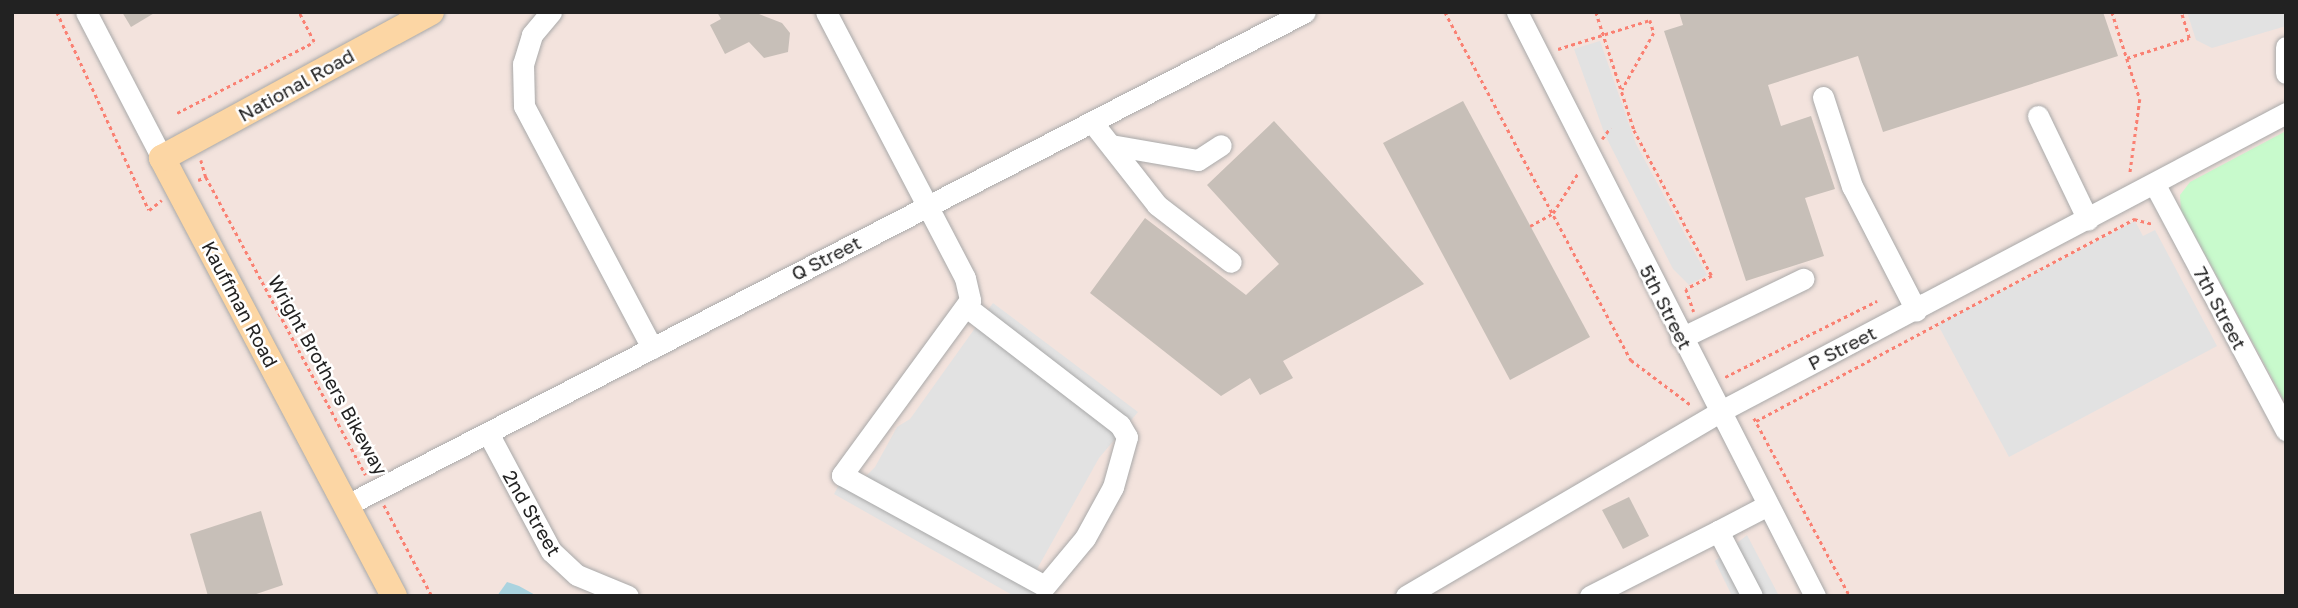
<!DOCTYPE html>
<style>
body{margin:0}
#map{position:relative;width:2298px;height:608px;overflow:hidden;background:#f2efe9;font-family:"Golos Text",sans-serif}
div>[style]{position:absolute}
.military>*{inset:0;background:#f3e3dd}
.park>*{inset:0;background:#c8facc}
.parking>*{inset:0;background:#e2e2e2}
.water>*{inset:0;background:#aad3df}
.building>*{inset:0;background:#c7bfb8}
.path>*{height:2.5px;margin-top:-1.25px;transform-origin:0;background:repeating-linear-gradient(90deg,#fa8072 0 3.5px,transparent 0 7px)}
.roads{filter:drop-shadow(0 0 2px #a9a9a9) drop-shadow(0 0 2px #a9a9a9)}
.minor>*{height:21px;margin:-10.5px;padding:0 10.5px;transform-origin:10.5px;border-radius:10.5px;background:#fff}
.major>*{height:26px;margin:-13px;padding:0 13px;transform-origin:13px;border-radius:13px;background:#fcd6a4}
span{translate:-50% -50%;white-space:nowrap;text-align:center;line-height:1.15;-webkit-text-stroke:5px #fff;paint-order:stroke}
.street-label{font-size:19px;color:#222}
.frame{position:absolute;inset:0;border:14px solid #222;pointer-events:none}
</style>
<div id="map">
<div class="military">
<i style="clip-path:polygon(12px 12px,2286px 12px,2286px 596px,12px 596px)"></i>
</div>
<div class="park">
<i style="clip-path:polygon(2286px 131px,2286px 404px,2181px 210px,2180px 195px,2190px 182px)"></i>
</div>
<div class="parking">
<i style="clip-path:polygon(2187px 12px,2286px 12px,2286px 26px,2212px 48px,2196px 40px)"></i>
<i style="clip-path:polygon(1600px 41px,1636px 144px,1707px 275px,1689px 285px,1673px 269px,1605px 135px,1574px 49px)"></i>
<i style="clip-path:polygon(2135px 221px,2143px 236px,2155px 230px,2217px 346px,2009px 457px,1938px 325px)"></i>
<i style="clip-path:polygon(993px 303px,1138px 412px,1099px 458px,1036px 571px,1045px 577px,1034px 596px,1014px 596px,834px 494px,848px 468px,865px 477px,875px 467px,897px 427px,910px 419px)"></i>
<i style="clip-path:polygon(1747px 535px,1779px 596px,1732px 596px,1715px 561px)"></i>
</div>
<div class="water">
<i style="clip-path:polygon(507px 582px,519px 586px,537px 596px,497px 596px)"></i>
</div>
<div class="building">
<i style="clip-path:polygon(122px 12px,156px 12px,131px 27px)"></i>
<i style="clip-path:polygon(717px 12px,754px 12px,782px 23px,790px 33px,788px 52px,764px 58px,749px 42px,725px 54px,710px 25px,721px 19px)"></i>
<i style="clip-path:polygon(1679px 12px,2103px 12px,2118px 56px,1883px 132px,1858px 56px,1768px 85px,1781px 126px,1811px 116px,1835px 189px,1805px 198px,1824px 256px,1746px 281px,1664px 31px,1683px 25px)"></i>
<i style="clip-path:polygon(1463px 101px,1590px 337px,1510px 380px,1383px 143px)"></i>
<i style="clip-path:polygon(1274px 121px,1424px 284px,1283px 361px,1293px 378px,1260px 395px,1250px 378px,1221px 396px,1090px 293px,1145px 218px,1246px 295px,1279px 264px,1207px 185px)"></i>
<i style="clip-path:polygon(1629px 497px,1649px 536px,1623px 549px,1602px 510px)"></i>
<i style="clip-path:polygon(261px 511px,283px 585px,250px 596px,208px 596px,190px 534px)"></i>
</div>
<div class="path">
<i style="left:57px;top:12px;width:218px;rotate:65.1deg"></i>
<i style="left:149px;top:210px;width:16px;rotate:-38deg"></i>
<i style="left:1445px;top:12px;width:395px;rotate:61.9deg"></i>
<i style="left:1631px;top:360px;width:75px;rotate:36.9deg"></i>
<i style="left:1596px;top:12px;width:124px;rotate:72.1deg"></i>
<i style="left:1634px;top:130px;width:166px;rotate:61.9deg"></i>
<i style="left:1712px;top:276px;width:29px;rotate:153deg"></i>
<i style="left:1686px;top:289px;width:24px;rotate:71deg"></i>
<i style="left:2112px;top:12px;width:91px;rotate:72.2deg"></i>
<i style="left:2140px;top:99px;width:76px;rotate:97.6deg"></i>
<i style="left:1558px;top:49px;width:96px;rotate:-17.5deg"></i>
<i style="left:1650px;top:20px;width:14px;rotate:73deg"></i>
<i style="left:1654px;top:33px;width:65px;rotate:119.3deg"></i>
<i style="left:2127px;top:58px;width:65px;rotate:-17.9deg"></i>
<i style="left:2189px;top:38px;width:27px;rotate:-107deg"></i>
<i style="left:177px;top:113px;width:154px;rotate:-27.4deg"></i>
<i style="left:314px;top:42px;width:34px;rotate:-117deg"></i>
<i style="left:1602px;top:139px;width:14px;rotate:-54deg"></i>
<i style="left:201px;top:160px;width:18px;rotate:74deg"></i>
<i style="left:198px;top:180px;width:9px;rotate:-21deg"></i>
<i style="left:206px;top:177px;width:338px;rotate:61.8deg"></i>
<i style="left:1530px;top:226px;width:26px;rotate:-29deg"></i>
<i style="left:1553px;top:213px;width:47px;rotate:-58deg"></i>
<i style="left:1725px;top:377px;width:170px;rotate:-26.6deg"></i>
<i style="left:1754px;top:418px;width:202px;rotate:61.7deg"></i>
<i style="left:1756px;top:421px;width:429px;rotate:-28.1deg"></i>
<i style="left:2134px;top:219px;width:20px;rotate:15deg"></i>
<i style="left:384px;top:505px;width:103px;rotate:62.2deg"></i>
</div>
<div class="roads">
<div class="minor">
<i style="left:86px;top:12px;width:165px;rotate:62.5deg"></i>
<i style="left:551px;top:12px;width:30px;rotate:130deg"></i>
<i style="left:532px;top:35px;width:30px;rotate:107deg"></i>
<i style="left:523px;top:64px;width:42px;rotate:88.6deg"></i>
<i style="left:524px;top:106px;width:274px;rotate:62.1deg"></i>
<i style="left:826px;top:12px;width:300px;rotate:62.4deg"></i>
<i style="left:965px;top:278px;width:23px;rotate:77deg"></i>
<i style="left:970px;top:300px;width:217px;rotate:126.2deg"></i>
<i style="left:842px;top:475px;width:231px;rotate:28.7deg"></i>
<i style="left:1045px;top:586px;width:62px;rotate:-50.2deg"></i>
<i style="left:1085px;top:538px;width:58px;rotate:-61.2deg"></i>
<i style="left:1113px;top:487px;width:52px;rotate:-74.4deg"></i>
<i style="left:1127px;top:437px;width:14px;rotate:-120deg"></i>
<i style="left:1120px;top:425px;width:192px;rotate:-142.4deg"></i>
<i style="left:1517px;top:12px;width:656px;rotate:62.97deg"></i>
<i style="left:2286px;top:47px;width:26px;rotate:90deg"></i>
<i style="left:1823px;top:97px;width:94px;rotate:72deg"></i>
<i style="left:1852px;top:186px;width:140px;rotate:62.7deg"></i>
<i style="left:2038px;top:116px;width:115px;rotate:64.3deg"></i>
<i style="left:1092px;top:122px;width:105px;rotate:51.9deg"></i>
<i style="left:1157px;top:205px;width:93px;rotate:37.6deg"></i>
<i style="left:1111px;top:145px;width:88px;rotate:9.8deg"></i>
<i style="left:1198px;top:160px;width:27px;rotate:-33deg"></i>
<i style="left:2155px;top:185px;width:278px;rotate:61.9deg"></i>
<i style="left:1681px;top:338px;width:136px;rotate:-25.8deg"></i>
<i style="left:488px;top:433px;width:134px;rotate:61.9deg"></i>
<i style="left:551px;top:551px;width:35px;rotate:43deg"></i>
<i style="left:577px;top:575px;width:55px;rotate:22.4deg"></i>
<i style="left:347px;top:505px;width:1077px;rotate:-27.23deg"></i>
<i style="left:1718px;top:531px;width:56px;rotate:-27.5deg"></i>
<i style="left:1406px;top:596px;width:363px;rotate:-30.4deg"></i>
<i style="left:1719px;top:412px;width:641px;rotate:-27.8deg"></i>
<i style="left:1590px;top:596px;width:144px;rotate:-26.9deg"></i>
<i style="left:1718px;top:531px;width:73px;rotate:62.4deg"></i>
</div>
<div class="major">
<i style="left:394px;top:596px;width:496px;rotate:-117.9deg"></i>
<i style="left:162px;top:158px;width:306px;rotate:-28.5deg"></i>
</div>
</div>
<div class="street-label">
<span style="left:296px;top:85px;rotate:-29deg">National Road</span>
<span style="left:826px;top:258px;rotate:-27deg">Q Street</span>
<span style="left:240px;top:304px;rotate:62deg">Kauffman Road</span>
<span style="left:1666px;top:307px;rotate:63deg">5th Street</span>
<span style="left:2220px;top:308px;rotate:62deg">7th Street</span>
<span style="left:1842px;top:348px;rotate:-27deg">P Street</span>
<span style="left:328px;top:375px;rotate:61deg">Wright Brothers Bikeway</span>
<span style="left:532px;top:513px;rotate:60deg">2nd Street</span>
</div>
<div class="frame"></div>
</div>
